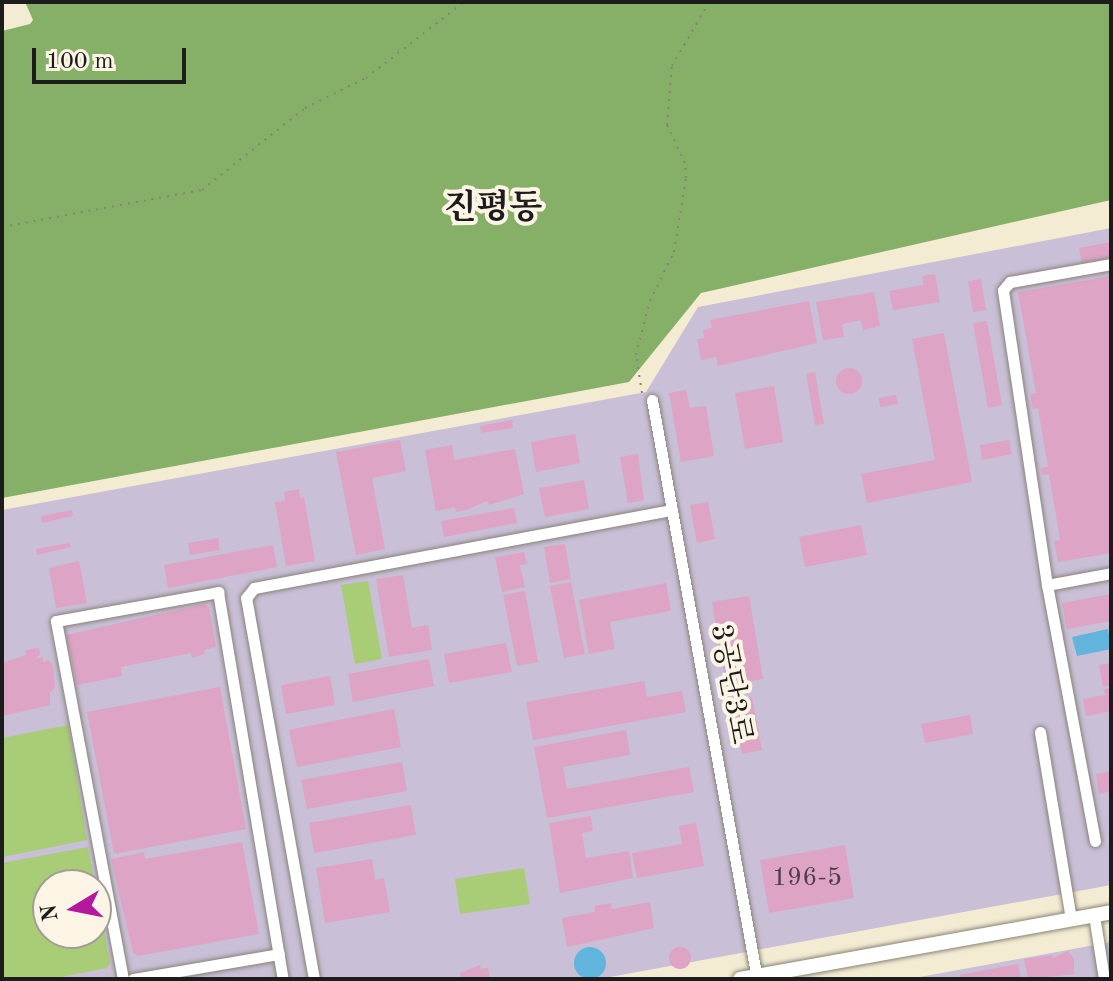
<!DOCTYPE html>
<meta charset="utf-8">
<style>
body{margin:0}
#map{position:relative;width:1113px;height:981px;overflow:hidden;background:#f3ecd3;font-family:"Old Standard TT","Noto Serif KR",serif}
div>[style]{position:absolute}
.industrial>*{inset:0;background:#c9bfd7}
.green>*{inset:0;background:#a8cd76}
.forest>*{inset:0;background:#86b067}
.water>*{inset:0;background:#61b5dd}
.round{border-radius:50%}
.building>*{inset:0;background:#dda4c5}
.path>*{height:2px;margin-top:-1px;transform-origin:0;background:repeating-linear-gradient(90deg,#888478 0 2px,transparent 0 8px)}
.roads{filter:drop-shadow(0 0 2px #888478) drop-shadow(0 0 2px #888478)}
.minor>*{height:11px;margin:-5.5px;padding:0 5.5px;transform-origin:5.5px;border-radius:5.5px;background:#fff}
.major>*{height:14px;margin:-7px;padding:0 7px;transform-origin:7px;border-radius:7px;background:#fff}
span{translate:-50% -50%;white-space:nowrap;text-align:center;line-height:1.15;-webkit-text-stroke:8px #fcf5e5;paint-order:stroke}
.number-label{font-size:26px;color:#4c3e46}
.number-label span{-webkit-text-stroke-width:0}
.street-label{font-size:30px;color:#1c1c1c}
.quarter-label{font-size:34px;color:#1c1c1c;font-weight:700}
.frame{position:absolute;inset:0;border:4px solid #1c1c1c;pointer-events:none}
.north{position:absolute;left:32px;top:869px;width:80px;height:80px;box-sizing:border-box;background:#fcf5e5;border:2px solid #a29e95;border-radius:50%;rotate:260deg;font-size:22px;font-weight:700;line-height:32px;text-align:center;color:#1c1c1c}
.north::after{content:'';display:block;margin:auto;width:28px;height:36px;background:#b5179e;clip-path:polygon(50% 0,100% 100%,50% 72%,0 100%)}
.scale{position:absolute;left:32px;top:48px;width:154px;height:36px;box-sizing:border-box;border:4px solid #1c1c1c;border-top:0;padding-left:10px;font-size:24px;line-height:28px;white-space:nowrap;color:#1c1c1c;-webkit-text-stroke:6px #fcf5e5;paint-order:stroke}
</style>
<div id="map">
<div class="industrial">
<i style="clip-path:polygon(evenodd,1111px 228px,1111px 885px,599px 979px,2px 979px,2px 510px,646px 392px,698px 307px,1111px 228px,48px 885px,96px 885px,96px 933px,48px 933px,48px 885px)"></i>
<i style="clip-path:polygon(1111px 942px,1111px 979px,909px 979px)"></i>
</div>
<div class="green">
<i style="clip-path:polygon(368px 581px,382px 659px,355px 664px,341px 585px)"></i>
<i style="clip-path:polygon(68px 725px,87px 840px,2px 857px,2px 738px)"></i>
<i style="clip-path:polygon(88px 847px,95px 885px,48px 885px,48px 933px,96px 933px,96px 889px,110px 963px,107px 968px,51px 979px,2px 979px,2px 863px)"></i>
<i style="clip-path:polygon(524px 868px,530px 904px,460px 914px,455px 879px)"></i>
</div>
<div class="forest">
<i style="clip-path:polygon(25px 2px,1111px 2px,1111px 200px,701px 293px,629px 382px,2px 498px,2px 31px,30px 24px,33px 20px)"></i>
</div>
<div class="water">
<i style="clip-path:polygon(1108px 629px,1111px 649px,1077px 656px,1072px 637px)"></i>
<i class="round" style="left:574px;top:947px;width:32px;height:32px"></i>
</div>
<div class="building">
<i style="clip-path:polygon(1111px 242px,1111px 258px,1082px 263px,1079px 248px)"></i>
<i style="clip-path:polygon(935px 274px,940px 302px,893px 310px,889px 291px,924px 285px,922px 276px)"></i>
<i style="clip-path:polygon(1111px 276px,1111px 553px,1058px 562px,1054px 541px,1060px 540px,1049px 474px,1042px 475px,1041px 468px,1048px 467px,1038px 408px,1033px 409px,1030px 394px,1036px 393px,1018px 292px)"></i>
<i style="clip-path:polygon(981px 279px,986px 310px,973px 312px,968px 281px)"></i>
<i style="clip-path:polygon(874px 292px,880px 326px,863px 330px,861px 320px,842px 324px,844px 337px,823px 340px,816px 302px)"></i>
<i style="clip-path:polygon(809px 301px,817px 343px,718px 366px,716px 357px,701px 360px,697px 339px,704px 338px,703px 330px,712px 328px,710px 320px)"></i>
<i style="clip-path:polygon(987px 321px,1002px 405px,988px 408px,973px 323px)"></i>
<i style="clip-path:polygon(944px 333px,972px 482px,867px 503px,861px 474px,935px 460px,912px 339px)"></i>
<i class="round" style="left:836px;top:368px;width:26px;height:26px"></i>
<i style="clip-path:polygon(815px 372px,824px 424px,815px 425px,806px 374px)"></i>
<i style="clip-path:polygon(774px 386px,783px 442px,745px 449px,735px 393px)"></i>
<i style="clip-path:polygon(686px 390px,690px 408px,706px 406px,714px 456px,681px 462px,669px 393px)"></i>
<i style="clip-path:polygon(896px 395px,898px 404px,880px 407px,879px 398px)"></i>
<i style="clip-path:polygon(512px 420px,513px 428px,481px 433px,480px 426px)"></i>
<i style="clip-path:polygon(575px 434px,580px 463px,536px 472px,531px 442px)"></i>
<i style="clip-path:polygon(400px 440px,406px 471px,372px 478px,385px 549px,356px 555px,336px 452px)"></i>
<i style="clip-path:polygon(1009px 440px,1012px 454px,982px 460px,980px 445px)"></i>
<i style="clip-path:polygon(452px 445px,454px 460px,515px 449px,524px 494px,489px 505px,487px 501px,466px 510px,456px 512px,455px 507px,436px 511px,425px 450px)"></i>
<i style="clip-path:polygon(638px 454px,644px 500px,628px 503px,620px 457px)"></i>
<i style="clip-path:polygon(584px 480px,589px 509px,545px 517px,539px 488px)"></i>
<i style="clip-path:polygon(299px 489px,300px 498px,304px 497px,315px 561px,286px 566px,275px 502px,285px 501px,284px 492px)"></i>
<i style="clip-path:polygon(708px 502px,715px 539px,697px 543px,690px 505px)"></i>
<i style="clip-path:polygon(514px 508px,517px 523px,444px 537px,441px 521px)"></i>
<i style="clip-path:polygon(72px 510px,73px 516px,42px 523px,41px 516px)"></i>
<i style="clip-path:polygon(861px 525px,867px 555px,805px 567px,799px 537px)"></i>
<i style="clip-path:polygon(218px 538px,220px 550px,190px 555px,188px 543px)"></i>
<i style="clip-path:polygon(69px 543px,71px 547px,37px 555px,36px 549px)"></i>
<i style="clip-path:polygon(565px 544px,571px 579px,550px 583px,544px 547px)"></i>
<i style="clip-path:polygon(273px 545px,277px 567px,168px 588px,164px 565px)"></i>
<i style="clip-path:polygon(524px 552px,527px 564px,520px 565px,525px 587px,502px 592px,495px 557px)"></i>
<i style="clip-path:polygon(79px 561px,87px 603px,56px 608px,49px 568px)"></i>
<i style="clip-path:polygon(403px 575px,412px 628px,428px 625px,432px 650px,389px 657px,376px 579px)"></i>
<i style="clip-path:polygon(571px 582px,585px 654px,564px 658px,550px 586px)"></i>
<i style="clip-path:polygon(666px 583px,671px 611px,610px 622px,615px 649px,589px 654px,579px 600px)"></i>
<i style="clip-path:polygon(525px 591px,538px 662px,517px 666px,503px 595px)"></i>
<i style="clip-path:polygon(1111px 594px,1111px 621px,1067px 629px,1062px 603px)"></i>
<i style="clip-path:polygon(749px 596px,763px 679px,726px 685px,712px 602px)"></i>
<i style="clip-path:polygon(204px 604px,209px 607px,216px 647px,204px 650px,205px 654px,192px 658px,191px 653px,121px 667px,122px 676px,77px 685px,66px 635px)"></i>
<i style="clip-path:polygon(506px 643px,512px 672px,449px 683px,444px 654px)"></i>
<i style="clip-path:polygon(39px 648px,40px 654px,35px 659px,43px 657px,43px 662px,49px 660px,53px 666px,55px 688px,50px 692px,50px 705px,2px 716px,2px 663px,26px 655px,25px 650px)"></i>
<i style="clip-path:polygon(429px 659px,434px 686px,353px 702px,348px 674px)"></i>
<i style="clip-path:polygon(1111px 663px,1111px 685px,1103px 687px,1099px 665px)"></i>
<i style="clip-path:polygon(330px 676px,335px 705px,286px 714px,281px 685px)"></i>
<i style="clip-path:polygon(644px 681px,647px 697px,682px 691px,686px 712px,533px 740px,526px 702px)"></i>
<i style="clip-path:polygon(220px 687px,246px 829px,114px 854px,87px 712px)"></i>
<i style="clip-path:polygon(1111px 688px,1111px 711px,1086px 716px,1083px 699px,1105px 695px,1104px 689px)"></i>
<i style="clip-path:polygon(752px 697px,762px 750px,742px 754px,732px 701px)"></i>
<i style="clip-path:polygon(394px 709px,401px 747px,297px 767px,289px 730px)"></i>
<i style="clip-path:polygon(970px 715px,973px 734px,925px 743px,921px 724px)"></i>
<i style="clip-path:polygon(626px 730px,630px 755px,563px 767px,567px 789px,689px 767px,694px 792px,547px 818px,534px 747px)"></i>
<i style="clip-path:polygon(402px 762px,407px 791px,307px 809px,301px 780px)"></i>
<i style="clip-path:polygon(1111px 771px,1111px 791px,1099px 794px,1096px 774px)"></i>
<i style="clip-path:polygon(411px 805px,416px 835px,314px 853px,309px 823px)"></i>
<i style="clip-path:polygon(591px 816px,593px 831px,582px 833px,586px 858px,629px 851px,633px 878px,560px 893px,549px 823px)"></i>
<i style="clip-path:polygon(696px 823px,704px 866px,637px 878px,632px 853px,682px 844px,679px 826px)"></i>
<i style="clip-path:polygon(242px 842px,259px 934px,138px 956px,133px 953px,111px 859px,144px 852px,145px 859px)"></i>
<i style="clip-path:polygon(845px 845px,854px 898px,769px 913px,760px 860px)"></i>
<i style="clip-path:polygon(372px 859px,375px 880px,384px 878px,390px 912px,325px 923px,316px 868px)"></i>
<i style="clip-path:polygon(650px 902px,654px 928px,567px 947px,562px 918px,595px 912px,594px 906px,611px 903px,612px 909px)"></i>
<i class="round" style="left:669px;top:947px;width:22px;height:22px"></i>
<i style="clip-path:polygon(1068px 951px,1074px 959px,1074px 974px,1028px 979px,1024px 959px,1052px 955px,1053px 958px)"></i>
<i style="clip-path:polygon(1018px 964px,1021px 979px,960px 979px,959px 975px)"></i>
<i style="clip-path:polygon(480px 965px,481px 969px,488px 968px,490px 979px,461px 979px,460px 973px)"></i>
</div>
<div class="path">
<i style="left:2px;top:227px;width:203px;rotate:-10.5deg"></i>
<i style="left:202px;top:190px;width:132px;rotate:-38.5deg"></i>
<i style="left:305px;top:108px;width:68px;rotate:-26.2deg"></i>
<i style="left:366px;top:78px;width:124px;rotate:-37.8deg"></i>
<i style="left:642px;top:393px;width:38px;rotate:-99deg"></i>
<i style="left:636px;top:355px;width:56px;rotate:-75.5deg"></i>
<i style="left:650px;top:301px;width:55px;rotate:-63.9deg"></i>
<i style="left:674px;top:252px;width:75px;rotate:-80.8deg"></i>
<i style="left:686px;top:178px;width:15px;rotate:-94deg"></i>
<i style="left:685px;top:163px;width:42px;rotate:-115.3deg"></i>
<i style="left:667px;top:125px;width:59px;rotate:-85.2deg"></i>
<i style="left:672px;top:66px;width:74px;rotate:-60deg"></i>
</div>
<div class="roads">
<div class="minor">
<i style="left:652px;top:400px;width:588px;rotate:79.72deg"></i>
<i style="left:1047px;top:585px;width:65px;rotate:-10.6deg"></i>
<i style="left:1040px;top:732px;width:190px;rotate:80.6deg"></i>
<i style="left:1095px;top:841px;width:260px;rotate:-100.6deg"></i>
<i style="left:1047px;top:585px;width:298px;rotate:-98.5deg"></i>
<i style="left:1003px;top:290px;width:11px;rotate:-49deg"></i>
<i style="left:1010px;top:282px;width:103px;rotate:-10.1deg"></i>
<i style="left:1094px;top:915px;width:65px;rotate:81.1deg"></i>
<i style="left:123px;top:979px;width:364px;rotate:-100.6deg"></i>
<i style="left:56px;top:621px;width:165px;rotate:-10.1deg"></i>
<i style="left:218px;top:592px;width:392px;rotate:80.5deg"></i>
<i style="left:133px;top:979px;width:148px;rotate:-9.7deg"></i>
<i style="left:314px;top:979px;width:387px;rotate:-100.1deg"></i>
<i style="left:246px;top:598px;width:13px;rotate:-51deg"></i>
<i style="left:254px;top:588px;width:425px;rotate:-10.6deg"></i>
</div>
<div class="major">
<i style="left:740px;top:979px;width:377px;rotate:-10.2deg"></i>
</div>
</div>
<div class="number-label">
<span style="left:807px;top:879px">196-5</span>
</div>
<div class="street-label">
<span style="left:730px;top:684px;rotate:80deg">3공단3로</span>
</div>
<div class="quarter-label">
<span style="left:493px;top:210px">진평동</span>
</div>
<div class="frame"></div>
<div class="north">N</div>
<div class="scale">100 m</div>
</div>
